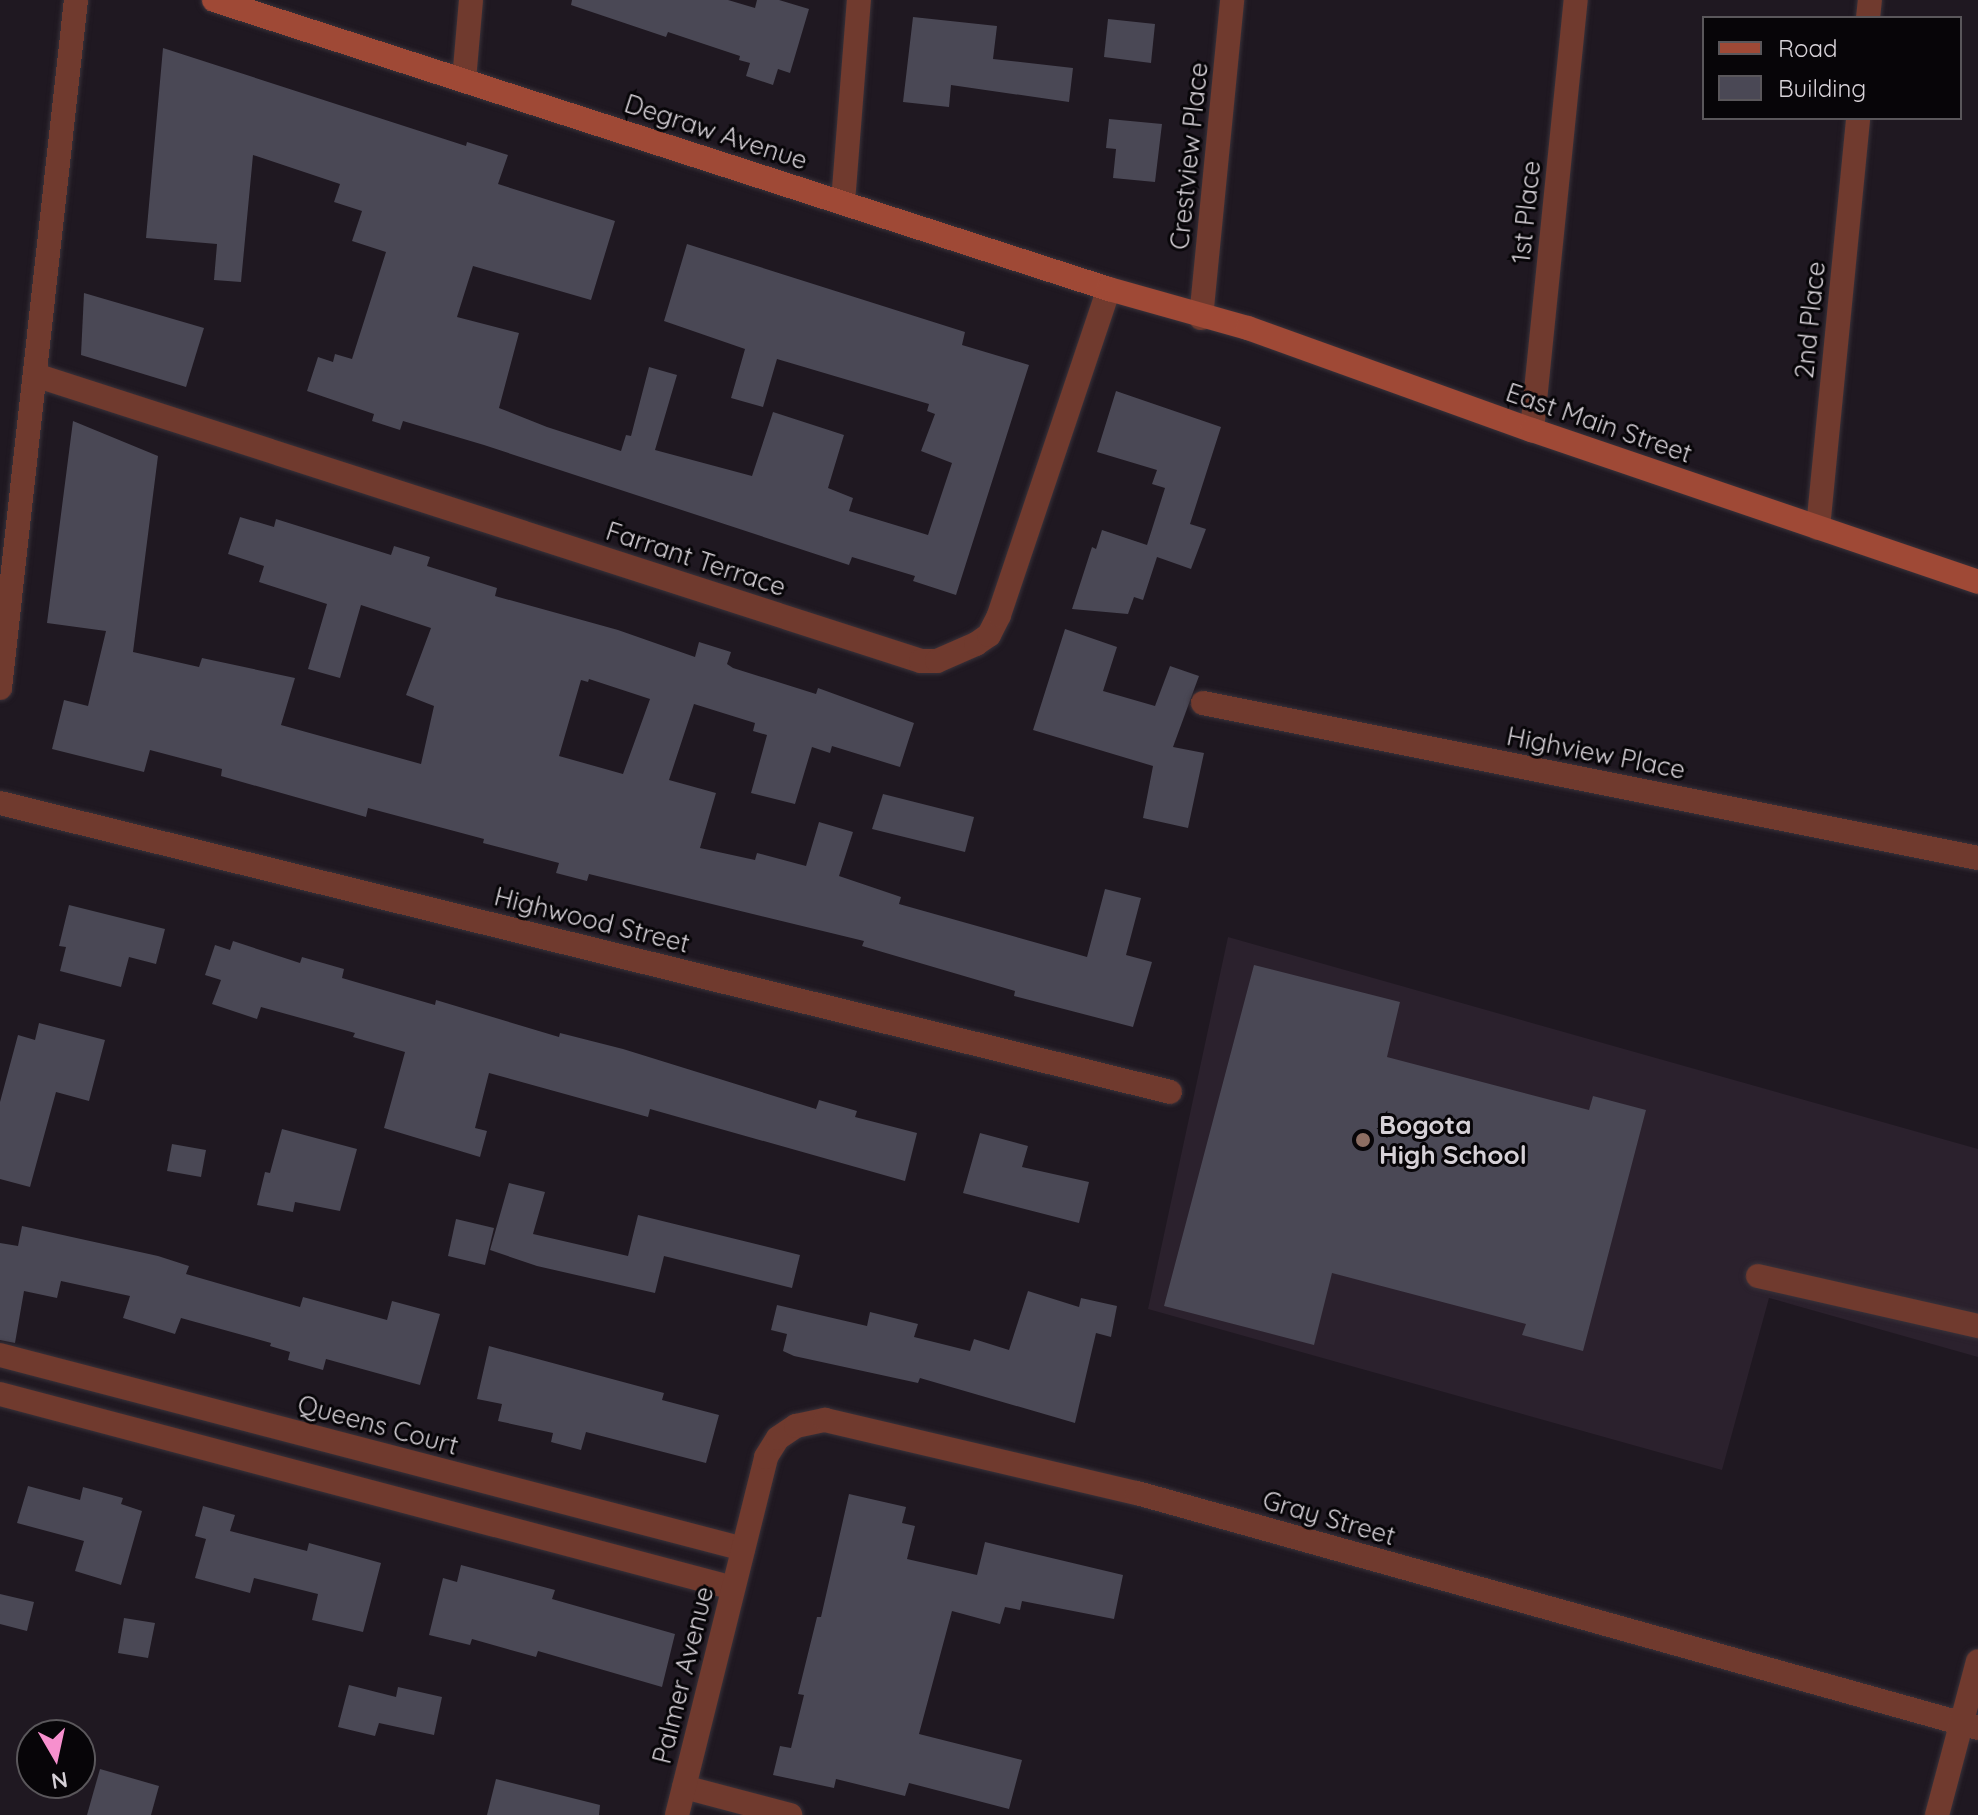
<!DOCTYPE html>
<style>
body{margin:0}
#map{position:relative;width:1978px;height:1815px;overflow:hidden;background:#1f1821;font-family:Quicksand,sans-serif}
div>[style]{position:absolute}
.built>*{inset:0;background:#2b212d}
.building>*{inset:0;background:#4a4855}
.roads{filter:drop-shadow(0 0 2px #39323a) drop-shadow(0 0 2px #39323a)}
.minor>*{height:24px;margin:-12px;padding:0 12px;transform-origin:12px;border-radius:12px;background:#703a2e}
.tertiary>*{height:24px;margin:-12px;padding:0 12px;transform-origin:12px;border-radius:12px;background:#703a2e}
.secondary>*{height:24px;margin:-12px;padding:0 12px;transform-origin:12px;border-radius:12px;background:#9f4936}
.dots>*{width:22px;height:22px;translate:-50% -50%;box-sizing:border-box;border:4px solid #070508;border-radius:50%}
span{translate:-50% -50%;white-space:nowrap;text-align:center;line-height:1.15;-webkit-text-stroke:6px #070508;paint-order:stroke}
.street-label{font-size:26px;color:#d6d1d7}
.poi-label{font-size:26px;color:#d6d1d7;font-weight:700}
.left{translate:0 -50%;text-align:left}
.legend{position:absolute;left:1702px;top:16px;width:260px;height:104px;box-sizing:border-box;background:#070508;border:2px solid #5a575b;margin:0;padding:10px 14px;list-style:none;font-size:24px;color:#d6d1d7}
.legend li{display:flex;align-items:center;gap:16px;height:40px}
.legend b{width:40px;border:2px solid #5a575b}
.north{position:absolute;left:16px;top:1719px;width:80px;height:80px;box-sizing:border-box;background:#070508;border:2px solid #5a575b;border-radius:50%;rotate:171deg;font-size:22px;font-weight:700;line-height:32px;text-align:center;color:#d6d1d7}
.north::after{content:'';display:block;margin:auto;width:28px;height:36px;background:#f790ce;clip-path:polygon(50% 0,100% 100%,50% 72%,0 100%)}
</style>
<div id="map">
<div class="built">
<i style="clip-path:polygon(1228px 937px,1978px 1149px,1978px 1357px,1769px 1298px,1722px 1470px,1148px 1309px)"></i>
</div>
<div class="building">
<i style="clip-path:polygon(572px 0,728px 0,755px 8px,757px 0,779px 0,809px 9px,790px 73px,778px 69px,773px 85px,746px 76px,750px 63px,739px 60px,740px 56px,668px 32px,666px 37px,571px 5px)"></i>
<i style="clip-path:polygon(913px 17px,997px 26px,993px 59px,1073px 68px,1069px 102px,951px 85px,949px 107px,903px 102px)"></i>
<i style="clip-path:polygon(1108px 19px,1155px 24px,1151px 63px,1104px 57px)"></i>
<i style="clip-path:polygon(163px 48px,466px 146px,467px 142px,508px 155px,498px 184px,615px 221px,591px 300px,473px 266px,457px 317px,519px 333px,499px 408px,547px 427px,621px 451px,626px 435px,631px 436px,649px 367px,677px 375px,655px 450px,752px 476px,773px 412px,844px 435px,828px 488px,853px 498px,849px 511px,928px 535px,952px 463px,921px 451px,935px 414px,927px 411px,929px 404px,777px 359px,763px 407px,731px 398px,745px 349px,664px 321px,687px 244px,965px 332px,962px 345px,1029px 365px,956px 595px,913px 581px,915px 576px,852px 557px,849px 565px,484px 445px,403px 421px,400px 430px,372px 421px,374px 414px,307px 391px,318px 357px,333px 362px,335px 354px,352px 359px,386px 252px,352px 241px,362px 211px,334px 202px,340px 184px,253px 155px,241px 282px,214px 280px,217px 244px,146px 238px)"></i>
<i style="clip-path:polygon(1109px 119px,1162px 124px,1155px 182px,1113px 178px,1116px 149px,1106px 148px)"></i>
<i style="clip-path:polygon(84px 293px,204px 328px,186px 387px,81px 355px)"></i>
<i style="clip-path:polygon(1116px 391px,1221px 427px,1190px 524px,1206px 529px,1191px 569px,1157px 557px,1143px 600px,1134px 597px,1128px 614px,1072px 609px,1092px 547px,1096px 549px,1102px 530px,1147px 545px,1165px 488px,1152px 484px,1157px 470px,1097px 452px)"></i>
<i style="clip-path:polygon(evenodd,73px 421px,158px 456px,133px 652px,199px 667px,202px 658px,295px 678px,281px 725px,421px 764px,434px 706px,406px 695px,431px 628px,361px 605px,340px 678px,308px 669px,327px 604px,259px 582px,264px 566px,228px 554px,240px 517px,274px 527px,276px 519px,391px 555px,394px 546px,430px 557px,427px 566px,497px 588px,495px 596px,618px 630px,695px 657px,699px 642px,731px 652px,727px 664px,733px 668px,816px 694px,818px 688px,914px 723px,900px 767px,832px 746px,830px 753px,812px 747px,795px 804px,751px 793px,767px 735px,753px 731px,755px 723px,694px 704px,669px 780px,716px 793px,700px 848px,755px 860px,757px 853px,806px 866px,819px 822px,853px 832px,839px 876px,901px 897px,899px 904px,1087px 957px,1105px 889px,1141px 898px,1126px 955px,1152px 962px,1133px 1027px,1014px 996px,1015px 991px,862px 946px,864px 941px,589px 874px,587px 881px,556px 873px,559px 863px,483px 843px,484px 839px,368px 808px,366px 817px,221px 776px,222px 769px,150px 750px,144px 772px,52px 749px,64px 700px,88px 706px,106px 631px,47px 623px,73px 421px,589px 679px,650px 699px,623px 774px,559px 756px,581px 680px,588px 682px,589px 679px)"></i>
<i style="clip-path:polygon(1065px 629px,1117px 647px,1103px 691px,1155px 706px,1170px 666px,1199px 676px,1173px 747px,1204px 753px,1188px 828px,1143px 818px,1153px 766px,1033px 730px)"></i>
<i style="clip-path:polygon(883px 794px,974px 817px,965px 852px,872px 829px)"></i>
<i style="clip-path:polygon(69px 905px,165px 929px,156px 964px,129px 957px,121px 987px,60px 971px,66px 947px,59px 946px)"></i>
<i style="clip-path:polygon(233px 941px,300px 963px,302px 957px,344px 969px,342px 978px,435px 1005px,436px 1000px,559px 1037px,560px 1033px,623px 1049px,816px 1109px,819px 1100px,857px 1111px,855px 1117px,917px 1133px,905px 1181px,650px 1109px,648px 1117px,489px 1073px,475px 1128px,487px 1131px,480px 1157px,384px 1128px,405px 1052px,353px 1037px,355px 1033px,261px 1007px,257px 1019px,212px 1004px,221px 980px,205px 975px,215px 945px,230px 950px)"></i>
<i style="clip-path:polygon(1254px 965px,1400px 1002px,1387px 1057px,1589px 1110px,1593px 1096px,1646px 1110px,1583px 1351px,1522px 1335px,1526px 1324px,1332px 1273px,1314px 1345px,1164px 1306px)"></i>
<i style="clip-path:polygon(39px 1023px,105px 1040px,89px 1101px,56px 1092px,30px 1187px,0 1179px,0 1102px,18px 1035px,35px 1040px)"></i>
<i style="clip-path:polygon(282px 1129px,357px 1149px,340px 1211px,295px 1202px,293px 1212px,257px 1205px,265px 1172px,270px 1173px)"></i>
<i style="clip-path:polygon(980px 1133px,1028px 1146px,1022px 1167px,1089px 1182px,1079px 1223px,963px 1193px)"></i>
<i style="clip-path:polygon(172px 1144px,206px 1150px,201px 1177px,167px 1171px)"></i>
<i style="clip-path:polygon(509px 1183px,545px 1192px,533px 1234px,628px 1256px,638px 1215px,800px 1255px,792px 1288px,664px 1256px,655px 1293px,537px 1266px,490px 1250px)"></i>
<i style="clip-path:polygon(456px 1219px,494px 1228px,485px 1265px,448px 1256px)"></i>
<i style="clip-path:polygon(22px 1226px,158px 1256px,189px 1266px,186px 1274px,300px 1307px,303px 1297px,387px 1320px,392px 1301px,440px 1314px,420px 1385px,326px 1359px,323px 1370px,288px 1360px,290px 1352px,270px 1346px,271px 1343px,181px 1318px,175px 1334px,123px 1318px,130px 1296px,61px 1281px,57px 1298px,24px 1291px,15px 1343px,0 1340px,0 1243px,18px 1246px)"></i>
<i style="clip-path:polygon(1028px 1291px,1079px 1307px,1081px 1298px,1117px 1306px,1111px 1337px,1096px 1333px,1075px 1423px,920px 1378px,918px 1383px,794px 1356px,783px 1351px,787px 1334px,771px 1330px,777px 1305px,867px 1326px,870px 1312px,918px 1324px,914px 1337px,970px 1351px,974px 1339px,1009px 1350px)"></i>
<i style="clip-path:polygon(489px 1346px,664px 1393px,662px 1400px,719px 1415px,706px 1463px,586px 1432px,581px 1450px,551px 1442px,553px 1433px,498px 1421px,502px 1404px,477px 1399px)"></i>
<i style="clip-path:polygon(28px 1486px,80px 1500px,83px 1487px,123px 1498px,121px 1504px,142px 1511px,121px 1585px,75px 1571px,84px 1541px,17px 1523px)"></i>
<i style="clip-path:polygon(849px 1494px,906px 1507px,902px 1523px,915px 1526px,907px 1559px,977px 1575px,985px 1542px,1123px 1575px,1114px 1619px,1022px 1601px,1020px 1610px,1005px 1607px,1000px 1624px,952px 1611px,919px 1734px,1022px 1760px,1009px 1809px,909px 1783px,905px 1796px,836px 1779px,834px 1788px,773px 1775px,780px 1746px,791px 1748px,804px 1695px,798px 1694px,817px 1617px,821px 1617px)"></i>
<i style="clip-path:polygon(203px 1506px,235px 1515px,230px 1531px,307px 1551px,309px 1543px,381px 1563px,363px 1632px,312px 1620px,318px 1594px,254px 1578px,250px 1593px,195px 1578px,206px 1539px,195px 1536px)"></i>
<i style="clip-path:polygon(461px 1565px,555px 1590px,552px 1599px,675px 1634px,662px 1687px,538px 1651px,536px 1657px,472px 1639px,470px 1645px,429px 1635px,443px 1578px,457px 1582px)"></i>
<i style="clip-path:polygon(0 1594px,34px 1602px,27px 1631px,0 1624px)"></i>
<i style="clip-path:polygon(124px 1618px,155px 1623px,148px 1658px,118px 1653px)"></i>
<i style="clip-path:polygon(349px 1685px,396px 1697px,398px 1687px,442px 1697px,434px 1735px,379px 1723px,375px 1736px,338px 1727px)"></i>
<i style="clip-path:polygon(100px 1769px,159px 1786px,151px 1815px,87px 1815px)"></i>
<i style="clip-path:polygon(496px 1779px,600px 1805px,599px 1815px,487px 1815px)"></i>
</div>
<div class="roads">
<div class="minor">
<i style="left:1868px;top:18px;width:18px;rotate:-84deg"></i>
<i style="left:464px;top:80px;width:80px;rotate:-85deg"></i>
<i style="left:843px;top:202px;width:203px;rotate:-85.5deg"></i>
<i style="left:1201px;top:318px;width:320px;rotate:-84.4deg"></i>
<i style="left:35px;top:375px;width:931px;rotate:17.89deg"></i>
<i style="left:921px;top:661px;width:16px"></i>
<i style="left:937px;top:661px;width:43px;rotate:-23.6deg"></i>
<i style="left:976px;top:644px;width:16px;rotate:-35deg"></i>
<i style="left:989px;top:635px;width:22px;rotate:-63deg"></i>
<i style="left:999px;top:615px;width:344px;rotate:-71.4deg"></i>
<i style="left:1532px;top:430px;width:432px;rotate:-84.2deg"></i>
<i style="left:1818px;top:528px;width:412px;rotate:-84.4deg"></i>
<i style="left:1203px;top:703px;width:790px;rotate:11.31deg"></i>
<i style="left:0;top:803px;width:1205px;rotate:13.87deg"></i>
<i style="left:1758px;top:1276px;width:226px;rotate:12.8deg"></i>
<i style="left:0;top:1355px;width:768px;rotate:14.63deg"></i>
<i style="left:0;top:1394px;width:758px;rotate:14.82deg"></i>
<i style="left:684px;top:1787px;width:110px;rotate:14.8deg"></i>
<i style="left:677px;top:1815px;width:369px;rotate:-76deg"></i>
<i style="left:766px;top:1457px;width:22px;rotate:-58deg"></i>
<i style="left:778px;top:1438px;width:22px;rotate:-34deg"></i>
<i style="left:796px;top:1426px;width:30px;rotate:-12deg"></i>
<i style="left:825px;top:1420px;width:320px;rotate:13.2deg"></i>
<i style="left:1137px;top:1493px;width:873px;rotate:15.61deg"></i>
</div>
<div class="tertiary">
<i style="left:0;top:688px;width:692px;rotate:-83.7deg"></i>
<i style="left:1937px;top:1815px;width:159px;rotate:-75.1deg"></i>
</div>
<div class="secondary">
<i style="left:214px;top:0;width:941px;rotate:17.9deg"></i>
<i style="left:1109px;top:289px;width:144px;rotate:15.7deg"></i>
<i style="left:1248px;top:328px;width:302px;rotate:19.8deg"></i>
<i style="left:1532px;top:430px;width:471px;rotate:18.8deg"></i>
</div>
</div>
<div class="dots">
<i style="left:1363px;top:1140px;background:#8d6e63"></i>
</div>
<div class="street-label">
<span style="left:716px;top:132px;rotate:18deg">Degraw Avenue</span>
<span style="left:1189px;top:156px;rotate:-84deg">Crestview Place</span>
<span style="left:1526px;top:212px;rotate:-84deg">1st Place</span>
<span style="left:1810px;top:320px;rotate:-84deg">2nd Place</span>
<span style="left:1599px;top:423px;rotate:19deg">East Main Street</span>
<span style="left:696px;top:559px;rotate:18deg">Farrant Terrace</span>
<span style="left:1596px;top:753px;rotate:11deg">Highview Place</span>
<span style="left:592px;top:920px;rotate:14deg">Highwood Street</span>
<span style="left:378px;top:1425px;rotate:15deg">Queens Court</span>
<span style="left:1329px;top:1518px;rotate:16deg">Gray Street</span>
<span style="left:683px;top:1675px;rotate:-76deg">Palmer Avenue</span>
</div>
<div class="poi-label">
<span class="left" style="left:1379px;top:1140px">Bogota<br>High School</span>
</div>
<ul class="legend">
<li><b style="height:10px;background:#9f4936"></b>Road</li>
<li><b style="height:22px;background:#4a4855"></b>Building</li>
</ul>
<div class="north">N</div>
</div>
